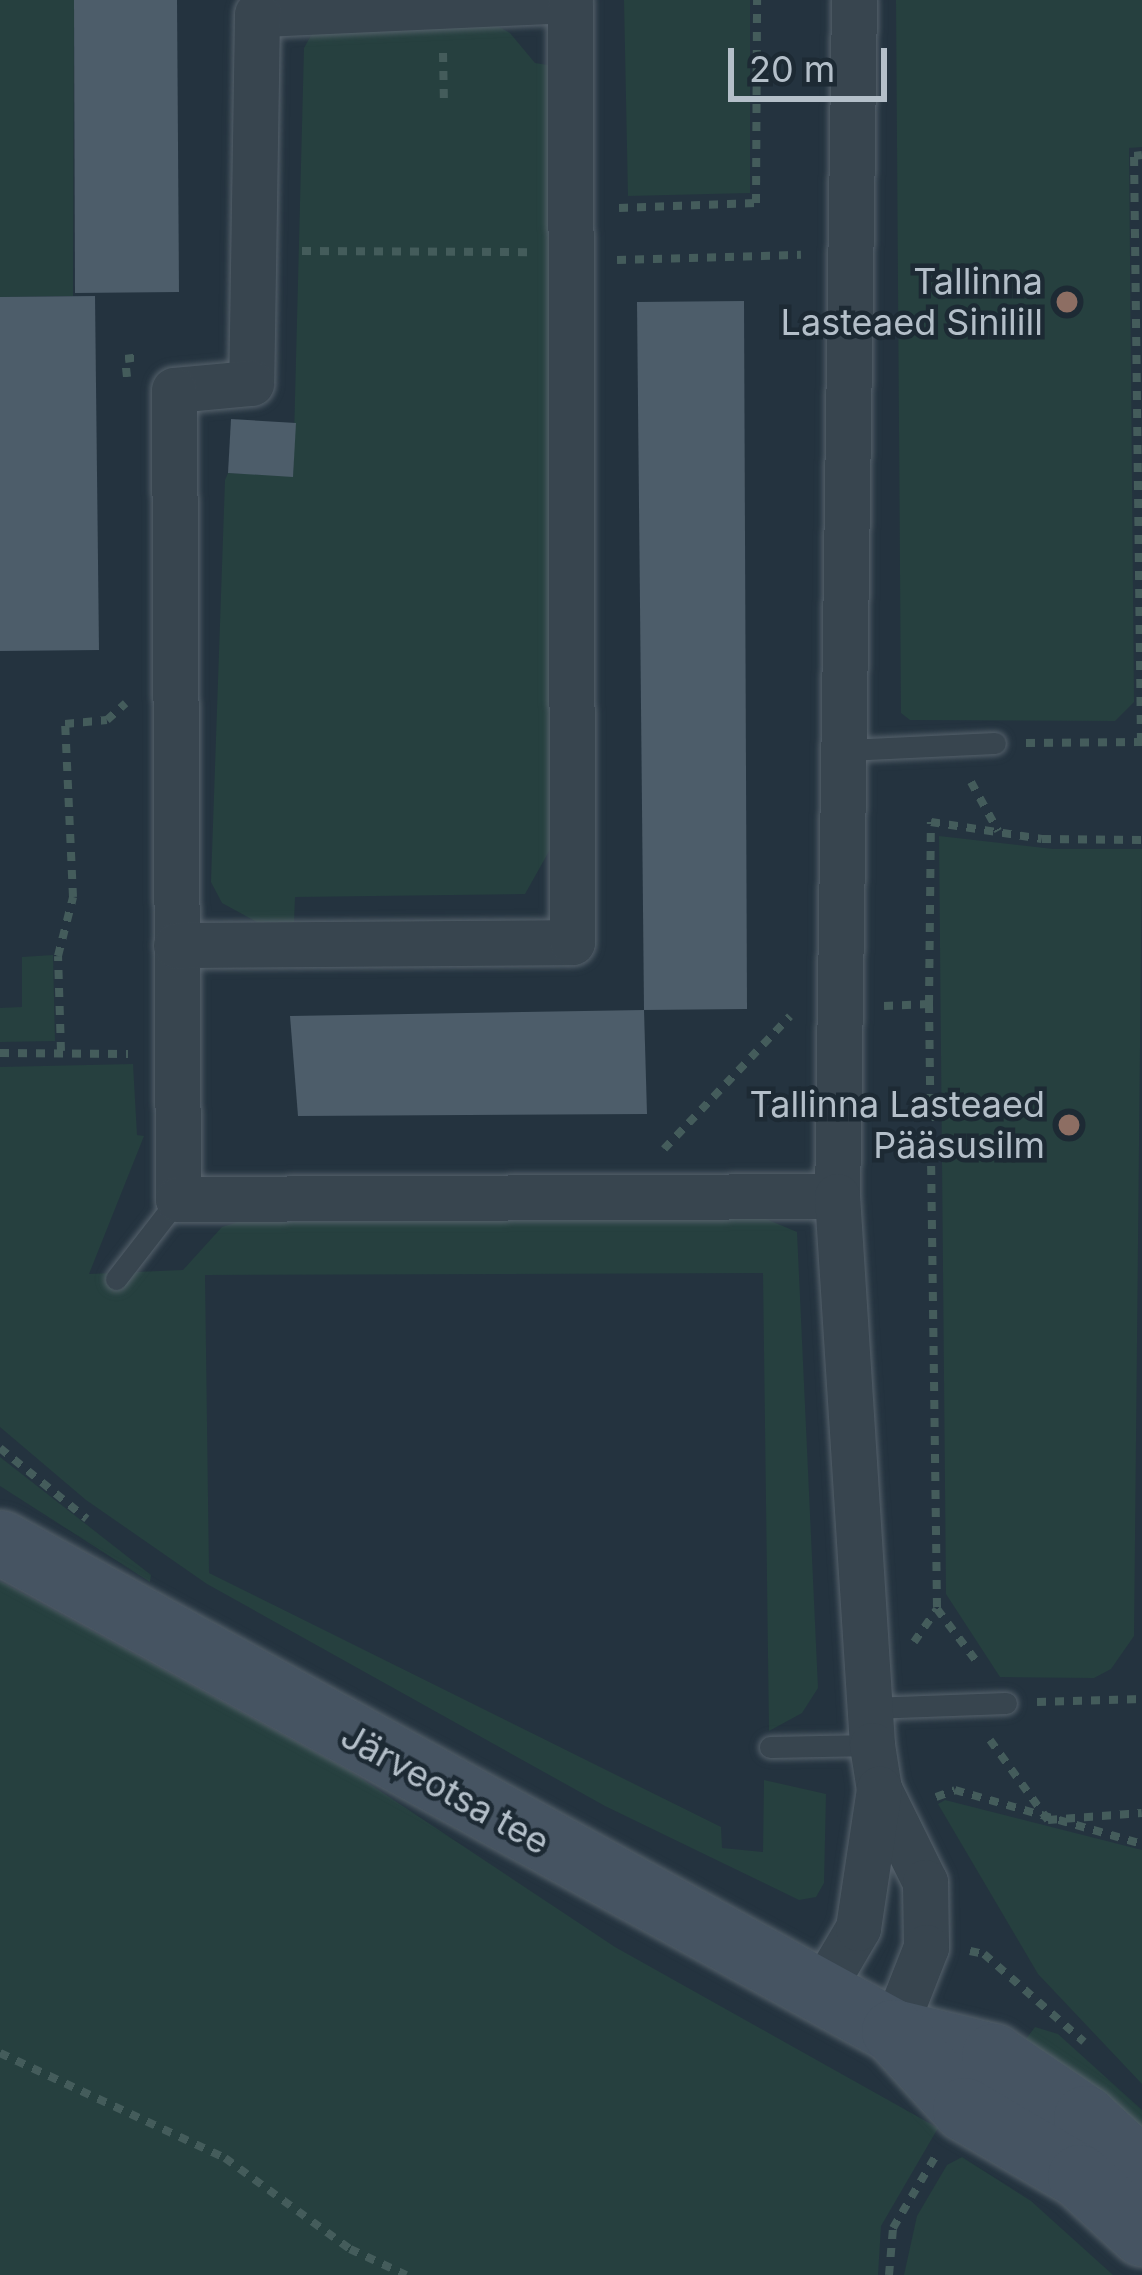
<!DOCTYPE html>
<meta charset="utf-8">
<style>
body{margin:0}
#map{position:relative;width:1142px;height:2275px;overflow:hidden;background:#24333f;font-family:Inter,sans-serif}
div>[style]{position:absolute}
.green>*{inset:0;background:#26403f}
.building>*{inset:0;background:#4d5d6a}
.path>*{height:8px;margin-top:-4px;transform-origin:0;background:repeating-linear-gradient(90deg,#445c5b 0 9px,transparent 0 18px)}
.roads{filter:drop-shadow(0 0 3px #56626c) drop-shadow(0 0 3px #56626c)}
.lane>*{height:21px;margin:-10.5px;padding:0 10.5px;transform-origin:10.5px;border-radius:10.5px;background:#38454f}
.street>*{height:45px;margin:-22.5px;padding:0 22.5px;transform-origin:22.5px;border-radius:22.5px;background:#38454f}
.secondary>*{height:63px;margin:-31.5px;padding:0 31.5px;transform-origin:31.5px;border-radius:31.5px;background:#465462}
.dots>*{width:33px;height:33px;translate:-50% -50%;box-sizing:border-box;border:6px solid #1d2a34;border-radius:50%}
span{translate:-50% -50%;white-space:nowrap;text-align:center;line-height:1.15;-webkit-text-stroke:9px #1d2a34;paint-order:stroke}
.poi-label{font-size:36px;color:#b4bfc9}
.right{translate:-100% -50%;text-align:right}
.street-label{font-size:36px;color:#b4bfc9}
.scale{position:absolute;left:728px;top:48px;width:159px;height:54px;box-sizing:border-box;border:6px solid #b4bfc9;border-top:0;padding-left:15px;font-size:36px;line-height:42px;white-space:nowrap;color:#b4bfc9;-webkit-text-stroke:9px #1d2a34;paint-order:stroke}
</style>
<div id="map">
<div class="green">
<i style="clip-path:polygon(0 0,74px 0,73px 296px,0 297px)"></i>
<i style="clip-path:polygon(624px 0,750px 0,750px 193px,628px 196px)"></i>
<i style="clip-path:polygon(896px 0,1142px 0,1142px 147px,1129px 148px,1134px 702px,1115px 721px,910px 720px,901px 713px)"></i>
<i style="clip-path:polygon(490px 22px,510px 33px,535px 63px,560px 67px,566px 821px,525px 894px,295px 897px,294px 922px,257px 922px,222px 903px,211px 882px,225px 480px,228px 473px,293px 476px,304px 48px,313px 32px)"></i>
<i style="clip-path:polygon(939px 836px,1053px 849px,1142px 849px,1134px 1636px,1111px 1669px,1094px 1678px,1000px 1677px,946px 1594px)"></i>
<i style="clip-path:polygon(53px 955px,55px 1041px,0 1042px,0 1008px,22px 1007px,22px 957px)"></i>
<i style="clip-path:polygon(133px 1064px,137px 1135px,144px 1136px,89px 1274px,183px 1270px,222px 1227px,238px 1222px,766px 1219px,797px 1232px,818px 1688px,802px 1713px,769px 1731px,763px 1273px,205px 1275px,209px 1573px,721px 1827px,722px 1848px,763px 1852px,764px 1780px,826px 1794px,824px 1883px,816px 1897px,799px 1900px,605px 1806px,207px 1584px,86px 1500px,0 1427px,0 1067px)"></i>
<i style="clip-path:polygon(0 1457px,151px 1575px,150px 1582px,0 1486px)"></i>
<i style="clip-path:polygon(0 1581px,350px 1771px,615px 1947px,938px 2128px,881px 2226px,878px 2275px,0 2275px)"></i>
<i style="clip-path:polygon(945px 1800px,1142px 1850px,1142px 2084px,1038px 1974px,938px 1804px)"></i>
<i style="clip-path:polygon(1035px 2027px,1058px 2034px,1142px 2110px,1142px 2131px,1023px 2043px)"></i>
<i style="clip-path:polygon(962px 2157px,1031px 2201px,1113px 2275px,904px 2275px,917px 2216px,947px 2165px)"></i>
</div>
<div class="building">
<i style="clip-path:polygon(74px 0,177px 0,179px 292px,75px 293px)"></i>
<i style="clip-path:polygon(95px 296px,99px 650px,0 651px,0 297px)"></i>
<i style="clip-path:polygon(744px 301px,747px 1009px,644px 1010px,637px 302px)"></i>
<i style="clip-path:polygon(231px 419px,296px 423px,293px 477px,228px 473px)"></i>
<i style="clip-path:polygon(644px 1010px,647px 1114px,298px 1116px,290px 1016px)"></i>
</div>
<div class="path">
<i style="left:443px;top:53px;width:50px;rotate:88.9deg"></i>
<i style="left:619px;top:208px;width:137px;rotate:-2.1deg"></i>
<i style="left:756px;top:203px;width:203px;rotate:-89.7deg"></i>
<i style="left:302px;top:251px;width:225px;rotate:0.3deg"></i>
<i style="left:617px;top:260px;width:184px;rotate:-1.6deg"></i>
<i style="left:127px;top:377px;width:18px;rotate:-96deg"></i>
<i style="left:125px;top:359px;width:15px;rotate:-8deg"></i>
<i style="left:1141px;top:742px;width:586px;rotate:-90.68deg"></i>
<i style="left:1134px;top:156px;width:8px;rotate:-7deg"></i>
<i style="left:1026px;top:743px;width:116px;rotate:-0.5deg"></i>
<i style="left:971px;top:782px;width:56px;rotate:61.1deg"></i>
<i style="left:929px;top:1004px;width:605px;rotate:89.24deg"></i>
<i style="left:937px;top:1609px;width:71px;rotate:53deg"></i>
<i style="left:884px;top:1006px;width:45px;rotate:-2.5deg"></i>
<i style="left:929px;top:1004px;width:182px;rotate:-89.4deg"></i>
<i style="left:931px;top:822px;width:112px;rotate:8.7deg"></i>
<i style="left:1042px;top:839px;width:100px;rotate:0.6deg"></i>
<i style="left:61px;top:1051px;width:95px;rotate:-91.8deg"></i>
<i style="left:58px;top:956px;width:61px;rotate:-75.7deg"></i>
<i style="left:73px;top:897px;width:173px;rotate:-92.6deg"></i>
<i style="left:65px;top:724px;width:42px;rotate:-5.4deg"></i>
<i style="left:107px;top:720px;width:25px;rotate:-42deg"></i>
<i style="left:0;top:1053px;width:128px;rotate:0.4deg"></i>
<i style="left:664px;top:1149px;width:183px;rotate:-46.5deg"></i>
<i style="left:0;top:1448px;width:112px;rotate:39.2deg"></i>
<i style="left:914px;top:1642px;width:40px;rotate:-55.1deg"></i>
<i style="left:1037px;top:1702px;width:105px;rotate:-1.6deg"></i>
<i style="left:990px;top:1740px;width:99px;rotate:54.1deg"></i>
<i style="left:1048px;top:1820px;width:94px;rotate:-4.3deg"></i>
<i style="left:936px;top:1797px;width:20px;rotate:-20deg"></i>
<i style="left:955px;top:1790px;width:195px;rotate:16.1deg"></i>
<i style="left:970px;top:1951px;width:14px;rotate:12deg"></i>
<i style="left:984px;top:1954px;width:133px;rotate:41.3deg"></i>
<i style="left:0;top:2053px;width:248px;rotate:25deg"></i>
<i style="left:225px;top:2158px;width:155px;rotate:36.1deg"></i>
<i style="left:350px;top:2249px;width:62px;rotate:24.9deg"></i>
<i style="left:889px;top:2275px;width:47px;rotate:-85.1deg"></i>
<i style="left:893px;top:2228px;width:82px;rotate:-59.4deg"></i>
</div>
<div class="roads">
<div class="lane">
<i style="left:846px;top:750px;width:149px;rotate:-2.7deg"></i>
<i style="left:116px;top:1279px;width:101px;rotate:-52.2deg"></i>
<i style="left:870px;top:1708px;width:136px;rotate:-2.1deg"></i>
<i style="left:770px;top:1747px;width:102px;rotate:-1.1deg"></i>
</div>
<div class="street">
<i style="left:570px;top:0;width:313px;rotate:177.4deg"></i>
<i style="left:257px;top:14px;width:369px;rotate:90.9deg"></i>
<i style="left:251px;top:383px;width:77px;rotate:174.8deg"></i>
<i style="left:174px;top:390px;width:809px;rotate:89.72deg"></i>
<i style="left:178px;top:1199px;width:659px;rotate:-0.26deg"></i>
<i style="left:854px;top:0;width:1196px;rotate:90.81deg"></i>
<i style="left:837px;top:1196px;width:550px;rotate:86.35deg"></i>
<i style="left:872px;top:1745px;width:45px;rotate:81deg"></i>
<i style="left:879px;top:1789px;width:104px;rotate:63.7deg"></i>
<i style="left:925px;top:1882px;width:65px;rotate:89.1deg"></i>
<i style="left:926px;top:1947px;width:90px;rotate:111.4deg"></i>
<i style="left:176px;top:945px;width:396px;rotate:-0.4deg"></i>
<i style="left:572px;top:942px;width:936px;rotate:-90.12deg"></i>
<i style="left:821px;top:1991px;width:73px;rotate:-59.6deg"></i>
<i style="left:858px;top:1928px;width:141px;rotate:-81.4deg"></i>
</div>
<div class="secondary">
<i style="left:0;top:1542px;width:1018px;rotate:28.7deg"></i>
<i style="left:893px;top:2031px;width:103px;rotate:13.5deg"></i>
<i style="left:993px;top:2055px;width:111px;rotate:34deg"></i>
<i style="left:1085px;top:2117px;width:78px;rotate:42.9deg"></i>
<i style="left:893px;top:2031px;width:105px;rotate:47.7deg"></i>
<i style="left:964px;top:2109px;width:133px;rotate:30.2deg"></i>
<i style="left:1079px;top:2176px;width:86px;rotate:42.6deg"></i>
</div>
</div>
<div class="dots">
<i style="left:1067px;top:302px;background:#8d6e63"></i>
<i style="left:1069px;top:1125px;background:#8d6e63"></i>
</div>
<div class="poi-label">
<span class="right" style="left:1043px;top:302px">Tallinna<br>Lasteaed Sinilill</span>
<span class="right" style="left:1045px;top:1125px">Tallinna Lasteaed<br>Pääsusilm</span>
</div>
<div class="street-label">
<span style="left:445px;top:1789px;rotate:29deg">Järveotsa tee</span>
</div>
<div class="scale">20 m</div>
</div>
